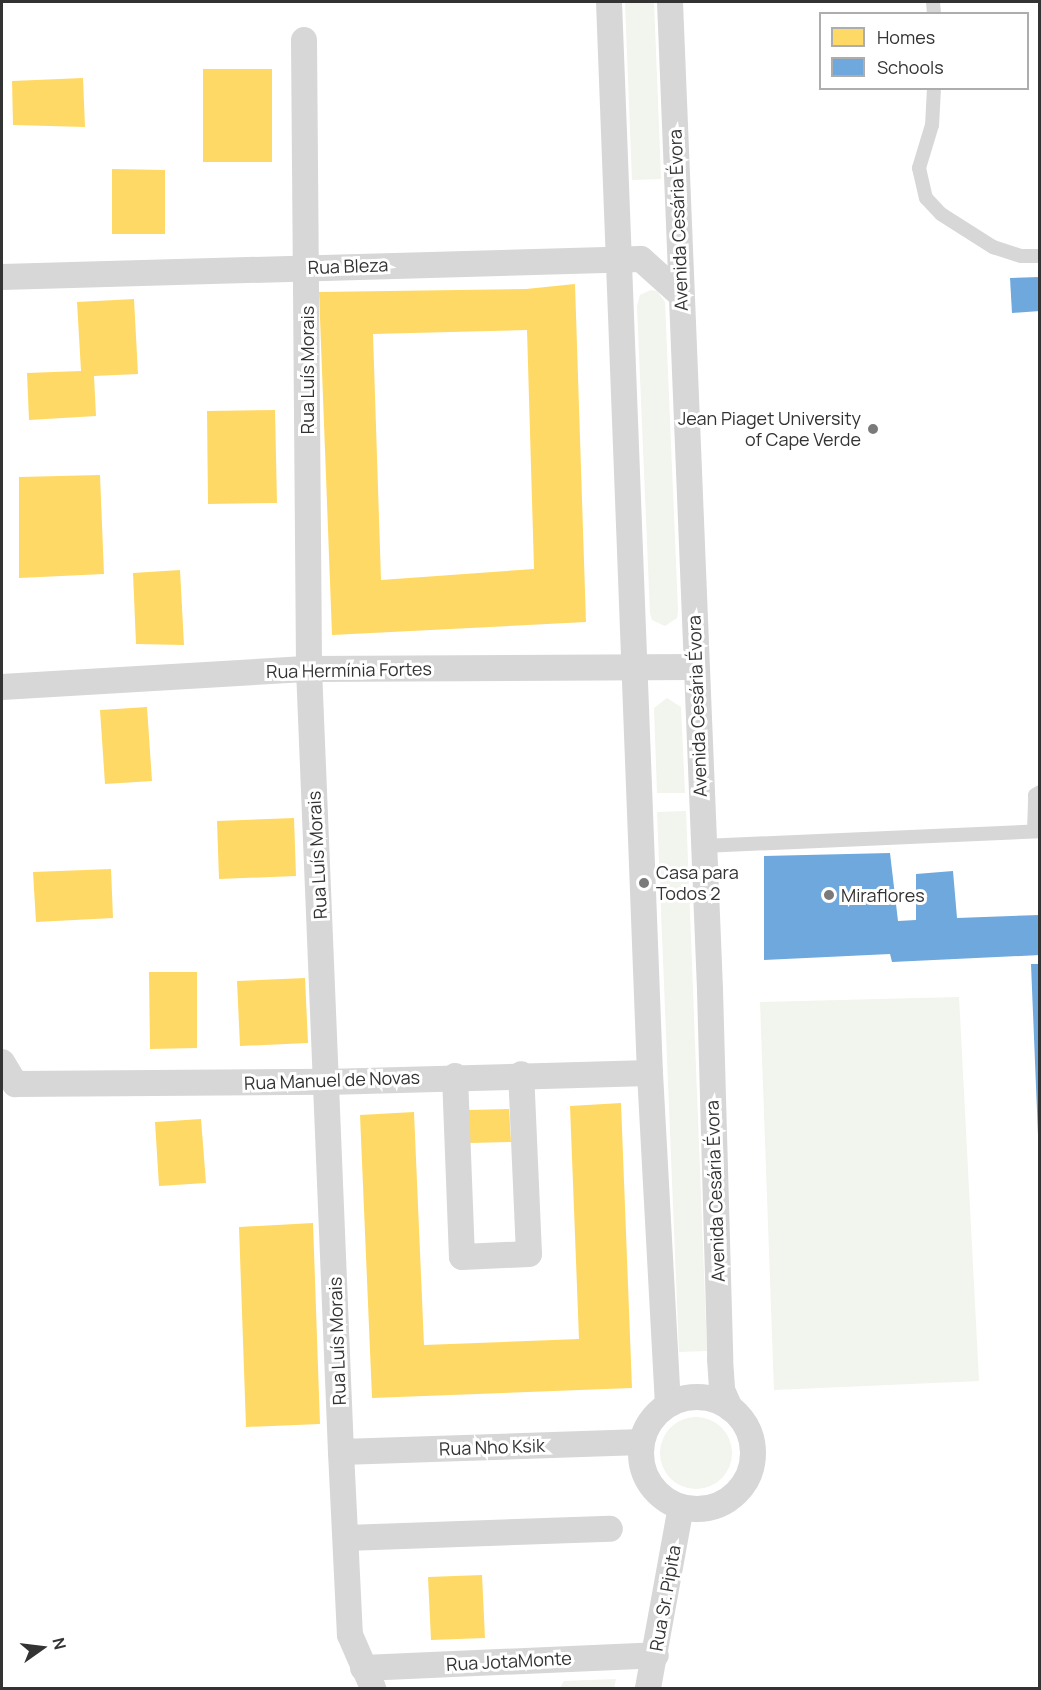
<!DOCTYPE html>
<meta charset="utf-8">
<style>
body{margin:0}
#map{position:relative;width:1041px;height:1690px;overflow:hidden;background:#fff;font-family:Manrope,sans-serif}
div>[style]{position:absolute}
.green>*{inset:0;background:#f1f5ed}
.round{border-radius:50%}
.homes>*{inset:0;background:#ffd966}
.schools>*{inset:0;background:#6fa8dc}
.service>*{height:14px;margin:-7px;padding:0 7px;transform-origin:7px;border-radius:7px;background:#d7d7d7}
.minor>*{height:26px;margin:-13px;padding:0 13px;transform-origin:13px;border-radius:13px;background:#d7d7d7}
.minor>.ring{margin:-13px;padding:0;box-sizing:content-box;background:none;border:26px solid #d7d7d7;border-radius:50%}
.dots>*{width:16px;height:16px;translate:-50% -50%;box-sizing:border-box;border:3px solid #fff;border-radius:50%}
span{translate:-50% -50%;white-space:nowrap;text-align:center;line-height:1.15;-webkit-text-stroke:6px #fff;paint-order:stroke}
.street-label{font-size:18px;color:#333}
.poi-label{font-size:18px;color:#333}
.right{translate:-100% -50%;text-align:right}
.left{translate:0 -50%;text-align:left}
.frame{position:absolute;inset:0;border:3px solid #333;pointer-events:none}
.legend{position:absolute;left:819px;top:12px;width:210px;height:78px;box-sizing:border-box;background:#fff;border:2px solid #adadad;margin:0;padding:8px 10px;list-style:none;font-size:18px;color:#333}
.legend li{display:flex;align-items:center;gap:12px;height:30px}
.legend b{width:30px;border:2px solid #adadad}
.north{position:absolute;left:12px;top:1618px;width:60px;height:60px;-webkit-text-stroke:4px #fff;paint-order:stroke;rotate:76deg;font-size:16px;font-weight:700;line-height:24px;text-align:center;color:#333}
.north::after{content:'';display:block;margin:auto;width:21px;height:27px;background:#333;clip-path:polygon(50% 0,100% 100%,50% 72%,0 100%)}
</style>
<div id="map">
<div class="green">
<i style="clip-path:polygon(625px 2px,654px 2px,661px 179px,632px 180px)"></i>
<i style="clip-path:polygon(651px 290px,657px 291px,665px 302px,678px 611px,677px 618px,665px 626px,652px 620px,650px 613px,637px 306px,640px 295px)"></i>
<i style="clip-path:polygon(667px 698px,681px 707px,685px 793px,657px 793px,654px 708px)"></i>
<i style="clip-path:polygon(686px 811px,707px 1351px,679px 1352px,657px 812px)"></i>
<i style="clip-path:polygon(959px 997px,979px 1381px,774px 1390px,760px 1002px)"></i>
<i class="round" style="left:660px;top:1417px;width:72px;height:72px"></i>
<i style="clip-path:polygon(616px 1679px,614px 1688px,560px 1688px,564px 1681px)"></i>
</div>
<div class="homes">
<i style="clip-path:polygon(203px 69px,272px 69px,272px 162px,203px 162px)"></i>
<i style="clip-path:polygon(83px 78px,85px 127px,13px 125px,12px 81px)"></i>
<i style="clip-path:polygon(112px 169px,165px 170px,165px 234px,112px 234px)"></i>
<i style="clip-path:polygon(evenodd,575px 284px,586px 622px,332px 635px,319px 292px,526px 289px,575px 284px,527px 330px,534px 569px,381px 580px,373px 334px,527px 330px)"></i>
<i style="clip-path:polygon(134px 299px,138px 374px,94px 376px,96px 416px,29px 420px,27px 373px,81px 371px,77px 302px)"></i>
<i style="clip-path:polygon(275px 410px,277px 503px,208px 504px,207px 411px)"></i>
<i style="clip-path:polygon(100px 475px,104px 574px,19px 578px,19px 477px)"></i>
<i style="clip-path:polygon(180px 570px,184px 645px,136px 644px,133px 573px)"></i>
<i style="clip-path:polygon(147px 707px,152px 781px,105px 784px,100px 710px)"></i>
<i style="clip-path:polygon(294px 818px,296px 876px,219px 879px,217px 821px)"></i>
<i style="clip-path:polygon(111px 869px,113px 918px,36px 922px,33px 872px)"></i>
<i style="clip-path:polygon(149px 972px,197px 972px,197px 1048px,150px 1049px)"></i>
<i style="clip-path:polygon(305px 978px,308px 1043px,240px 1046px,237px 981px)"></i>
<i style="clip-path:polygon(621px 1103px,632px 1388px,372px 1398px,360px 1115px,414px 1112px,424px 1345px,579px 1339px,570px 1106px)"></i>
<i style="clip-path:polygon(509px 1109px,511px 1142px,469px 1143px,468px 1110px)"></i>
<i style="clip-path:polygon(201px 1119px,206px 1183px,159px 1186px,155px 1122px)"></i>
<i style="clip-path:polygon(313px 1223px,320px 1424px,246px 1427px,239px 1227px)"></i>
<i style="clip-path:polygon(482px 1575px,485px 1638px,431px 1640px,428px 1577px)"></i>
</div>
<div class="schools">
<i style="clip-path:polygon(1040px 277px,1040px 311px,1012px 313px,1010px 278px)"></i>
<i style="clip-path:polygon(890px 853px,898px 921px,916px 920px,916px 874px,953px 871px,957px 918px,1040px 915px,1040px 955px,892px 962px,890px 954px,764px 960px,764px 856px)"></i>
<i style="clip-path:polygon(1031px 964px,1040px 964px,1040px 1135px,1038px 1135px)"></i>
</div>
<div class="service">
<i style="left:933px;top:2px;width:12px;rotate:85deg"></i>
<i style="left:934px;top:88px;width:37px;rotate:93deg"></i>
<i style="left:932px;top:125px;width:45px;rotate:106.8deg"></i>
<i style="left:919px;top:168px;width:31px;rotate:77deg"></i>
<i style="left:926px;top:198px;width:22px;rotate:47deg"></i>
<i style="left:941px;top:214px;width:62px;rotate:32.4deg"></i>
<i style="left:993px;top:247px;width:29px;rotate:18deg"></i>
<i style="left:1021px;top:256px;width:19px"></i>
<i style="left:1034px;top:831px;width:36px;rotate:-88deg"></i>
<i style="left:1035px;top:795px;width:6px;rotate:-31deg"></i>
<i style="left:703px;top:846px;width:337px;rotate:-2.5deg"></i>
</div>
<div class="minor">
<i style="left:609px;top:2px;width:1072px;rotate:87.81deg"></i>
<i style="left:650px;top:1073px;width:332px;rotate:86.9deg"></i>
<i style="left:670px;top:2px;width:989px;rotate:87.68deg"></i>
<i style="left:710px;top:990px;width:369px;rotate:88.4deg"></i>
<i style="left:720px;top:1359px;width:31px;rotate:86deg"></i>
<i style="left:722px;top:1390px;width:20px;rotate:66deg"></i>
<i style="left:304px;top:40px;width:629px;rotate:89.54deg"></i>
<i style="left:309px;top:669px;width:784px;rotate:87.66deg"></i>
<i style="left:341px;top:1452px;width:183px;rotate:87.2deg"></i>
<i style="left:350px;top:1635px;width:58px;rotate:66.5deg"></i>
<i style="left:2px;top:277px;width:639px;rotate:-1.61deg"></i>
<i style="left:641px;top:259px;width:54px;rotate:42deg"></i>
<i style="left:2px;top:687px;width:308px;rotate:-3.4deg"></i>
<i style="left:309px;top:669px;width:387px;rotate:-0.3deg"></i>
<i style="left:2px;top:1062px;width:26px;rotate:59deg"></i>
<i style="left:15px;top:1084px;width:312px;rotate:-0.4deg"></i>
<i style="left:327px;top:1082px;width:323px;rotate:-1.6deg"></i>
<i style="left:455px;top:1076px;width:181px;rotate:87.8deg"></i>
<i style="left:462px;top:1257px;width:67px;rotate:-2.6deg"></i>
<i style="left:529px;top:1254px;width:180px;rotate:-92.5deg"></i>
<i class="ring" style="left:641px;top:1397px;width:86px;height:86px"></i>
<i style="left:341px;top:1452px;width:301px;rotate:-1.9deg"></i>
<i style="left:346px;top:1538px;width:264px;rotate:-2deg"></i>
<i style="left:363px;top:1668px;width:293px;rotate:-2.5deg"></i>
<i style="left:648px;top:1688px;width:184px;rotate:-79.7deg"></i>
</div>
<div class="dots">
<i style="left:873px;top:429px;background:#7a7a7a"></i>
<i style="left:644px;top:883px;background:#7a7a7a"></i>
<i style="left:829px;top:895px;background:#7a7a7a"></i>
</div>
<div class="street-label">
<span style="left:678px;top:220px;rotate:-92deg">Avenida Cesária Évora</span>
<span style="left:348px;top:266px;rotate:-2deg">Rua Bleza</span>
<span style="left:307px;top:370px;rotate:-90deg">Rua Luís Morais</span>
<span style="left:349px;top:670px;rotate:-1deg">Rua Hermínia Fortes</span>
<span style="left:697px;top:706px;rotate:-92deg">Avenida Cesária Évora</span>
<span style="left:317px;top:855px;rotate:-93deg">Rua Luís Morais</span>
<span style="left:332px;top:1080px;rotate:-2deg">Rua Manuel de Novas</span>
<span style="left:715px;top:1191px;rotate:-92deg">Avenida Cesária Évora</span>
<span style="left:337px;top:1341px;rotate:-92deg">Rua Luís Morais</span>
<span style="left:492px;top:1447px;rotate:-2deg">Rua Nho Ksik</span>
<span style="left:665px;top:1598px;rotate:-80deg">Rua Sr. Pipita</span>
<span style="left:509px;top:1661px;rotate:-3deg">Rua JotaMonte</span>
</div>
<div class="poi-label">
<span class="right" style="left:861px;top:429px">Jean Piaget University<br>of Cape Verde</span>
<span class="left" style="left:656px;top:883px">Casa para<br>Todos 2</span>
<span class="left" style="left:841px;top:895px">Miraflores</span>
</div>
<div class="frame"></div>
<ul class="legend">
<li><b style="height:16px;background:#ffd966"></b>Homes</li>
<li><b style="height:16px;background:#6fa8dc"></b>Schools</li>
</ul>
<div class="north">N</div>
</div>
